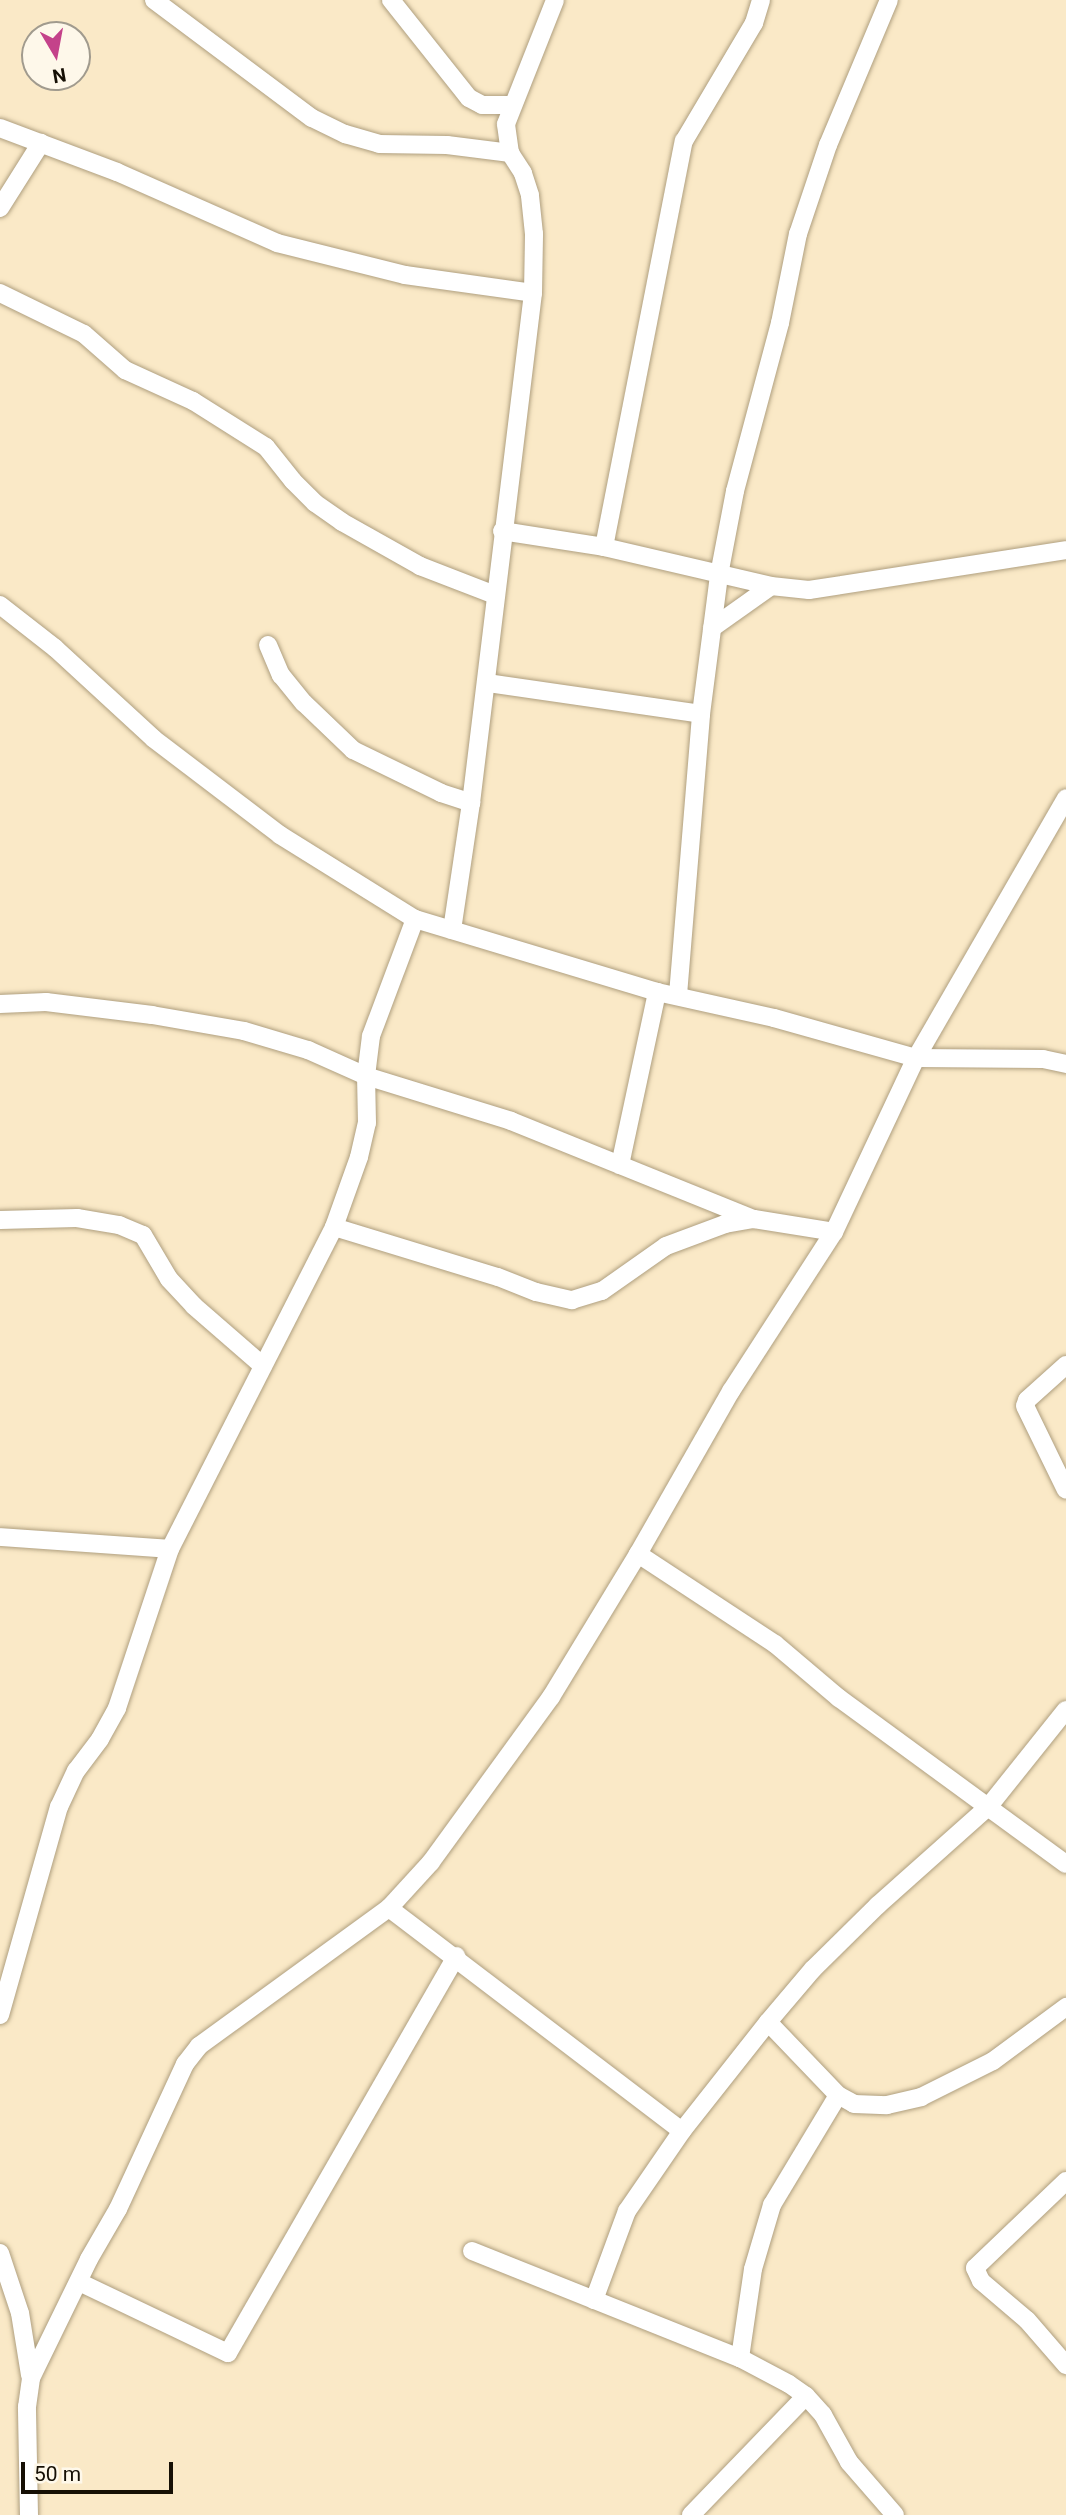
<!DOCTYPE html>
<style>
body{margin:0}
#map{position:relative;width:1066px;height:2515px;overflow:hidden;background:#fae9c7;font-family:Roboto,sans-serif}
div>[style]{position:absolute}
.roads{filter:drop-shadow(0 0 2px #af9f7f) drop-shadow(0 0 2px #af9f7f)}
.street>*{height:18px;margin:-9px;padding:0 9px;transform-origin:9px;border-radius:9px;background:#fff}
span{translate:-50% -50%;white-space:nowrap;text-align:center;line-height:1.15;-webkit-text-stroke:5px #fef8ea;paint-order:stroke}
.north{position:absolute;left:21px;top:21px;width:70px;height:70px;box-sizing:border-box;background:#fef8ea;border:2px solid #a19b8e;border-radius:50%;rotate:170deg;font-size:19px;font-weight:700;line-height:28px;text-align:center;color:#161005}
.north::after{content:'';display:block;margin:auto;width:24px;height:32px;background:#c4428a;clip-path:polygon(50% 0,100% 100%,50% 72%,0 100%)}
.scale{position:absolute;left:21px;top:2462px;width:152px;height:32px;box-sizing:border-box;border:4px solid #161005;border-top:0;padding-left:9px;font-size:21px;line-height:24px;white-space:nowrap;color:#161005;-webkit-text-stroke:5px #fef8ea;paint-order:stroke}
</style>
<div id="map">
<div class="roads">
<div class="street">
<i style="left:154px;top:0;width:197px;rotate:36.8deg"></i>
<i style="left:312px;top:118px;width:37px;rotate:26deg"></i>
<i style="left:345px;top:134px;width:35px;rotate:16deg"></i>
<i style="left:379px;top:144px;width:68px;rotate:0.8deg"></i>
<i style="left:447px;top:145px;width:64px;rotate:7.2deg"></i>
<i style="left:391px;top:0;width:125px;rotate:51.5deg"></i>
<i style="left:469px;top:98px;width:15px;rotate:28deg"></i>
<i style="left:482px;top:105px;width:31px"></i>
<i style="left:0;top:128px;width:125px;rotate:20.6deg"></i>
<i style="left:117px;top:172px;width:175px;rotate:23.9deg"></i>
<i style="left:277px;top:243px;width:132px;rotate:14deg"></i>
<i style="left:405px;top:275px;width:129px;rotate:8deg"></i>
<i style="left:0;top:208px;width:77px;rotate:-57.8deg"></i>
<i style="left:0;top:293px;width:93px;rotate:26deg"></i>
<i style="left:84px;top:334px;width:55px;rotate:41.3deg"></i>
<i style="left:125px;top:370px;width:75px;rotate:24.5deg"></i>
<i style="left:193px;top:401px;width:86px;rotate:32.2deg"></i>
<i style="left:266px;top:447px;width:43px;rotate:51.5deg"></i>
<i style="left:293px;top:481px;width:31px;rotate:45deg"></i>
<i style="left:315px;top:503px;width:33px;rotate:35deg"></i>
<i style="left:342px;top:522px;width:90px;rotate:29.4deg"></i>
<i style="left:420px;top:566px;width:80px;rotate:21.1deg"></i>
<i style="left:502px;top:531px;width:103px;rotate:8.9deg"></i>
<i style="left:604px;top:547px;width:171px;rotate:13.1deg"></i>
<i style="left:771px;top:586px;width:38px;rotate:6deg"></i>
<i style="left:809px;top:590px;width:260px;rotate:-8.8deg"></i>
<i style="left:604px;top:547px;width:414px;rotate:-78.9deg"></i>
<i style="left:684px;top:141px;width:137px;rotate:-59.3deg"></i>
<i style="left:754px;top:23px;width:24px;rotate:-73deg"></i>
<i style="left:0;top:605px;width:70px;rotate:38deg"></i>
<i style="left:55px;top:648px;width:134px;rotate:42.6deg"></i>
<i style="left:154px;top:739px;width:158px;rotate:37.3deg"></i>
<i style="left:280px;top:835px;width:159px;rotate:31.9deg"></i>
<i style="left:415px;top:919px;width:253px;rotate:16.8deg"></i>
<i style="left:657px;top:992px;width:120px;rotate:12.5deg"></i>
<i style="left:774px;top:1018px;width:148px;rotate:15.7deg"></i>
<i style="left:916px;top:1058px;width:127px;rotate:0.5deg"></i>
<i style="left:1043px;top:1059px;width:24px;rotate:12deg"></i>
<i style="left:712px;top:628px;width:72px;rotate:-35.4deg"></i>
<i style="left:268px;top:645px;width:33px;rotate:67deg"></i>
<i style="left:281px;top:675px;width:36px;rotate:51deg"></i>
<i style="left:304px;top:703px;width:68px;rotate:43.8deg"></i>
<i style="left:353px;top:750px;width:98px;rotate:26deg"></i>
<i style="left:441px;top:793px;width:32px;rotate:18deg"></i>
<i style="left:487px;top:683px;width:216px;rotate:8.2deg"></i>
<i style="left:452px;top:930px;width:128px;rotate:-81.5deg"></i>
<i style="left:471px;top:803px;width:514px;rotate:-83.07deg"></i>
<i style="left:533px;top:293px;width:59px;rotate:-89deg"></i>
<i style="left:534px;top:234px;width:39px;rotate:-96deg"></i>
<i style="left:530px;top:195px;width:23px;rotate:-108deg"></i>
<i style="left:523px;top:173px;width:24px;rotate:-123deg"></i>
<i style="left:510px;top:153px;width:29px;rotate:-98deg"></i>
<i style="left:506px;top:124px;width:133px;rotate:-68.4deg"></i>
<i style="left:678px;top:995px;width:282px;rotate:-85.3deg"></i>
<i style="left:701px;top:714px;width:140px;rotate:-82.6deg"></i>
<i style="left:719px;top:575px;width:86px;rotate:-79.2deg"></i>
<i style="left:735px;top:491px;width:174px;rotate:-75deg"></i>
<i style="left:780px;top:323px;width:91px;rotate:-78.6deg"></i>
<i style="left:798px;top:234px;width:94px;rotate:-71.4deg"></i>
<i style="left:828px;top:145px;width:157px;rotate:-67.2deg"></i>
<i style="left:0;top:1004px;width:46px;rotate:-2.5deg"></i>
<i style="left:46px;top:1002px;width:107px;rotate:7deg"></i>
<i style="left:152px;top:1015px;width:93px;rotate:9.9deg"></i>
<i style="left:244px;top:1031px;width:67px;rotate:16.5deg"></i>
<i style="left:308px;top:1050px;width:64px;rotate:24.1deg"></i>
<i style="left:366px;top:1076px;width:152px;rotate:17.2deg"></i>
<i style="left:511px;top:1121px;width:262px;rotate:22deg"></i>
<i style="left:620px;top:1165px;width:177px;rotate:-77.9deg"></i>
<i style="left:0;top:1220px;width:77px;rotate:-1.5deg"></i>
<i style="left:77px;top:1218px;width:43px;rotate:9.5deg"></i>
<i style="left:119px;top:1225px;width:26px;rotate:23deg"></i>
<i style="left:143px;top:1235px;width:51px;rotate:59.4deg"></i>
<i style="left:169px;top:1279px;width:37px;rotate:47deg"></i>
<i style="left:194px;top:1306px;width:91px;rotate:41deg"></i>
<i style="left:334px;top:1227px;width:171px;rotate:17deg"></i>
<i style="left:498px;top:1277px;width:41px;rotate:21.5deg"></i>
<i style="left:536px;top:1292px;width:37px;rotate:13deg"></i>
<i style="left:572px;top:1300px;width:31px;rotate:-17deg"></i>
<i style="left:602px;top:1291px;width:78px;rotate:-35.1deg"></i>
<i style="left:666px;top:1246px;width:63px;rotate:-20.4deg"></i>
<i style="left:725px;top:1224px;width:29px;rotate:-10deg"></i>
<i style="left:754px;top:1219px;width:81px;rotate:9.2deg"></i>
<i style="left:1066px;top:1365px;width:52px;rotate:138.1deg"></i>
<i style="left:1027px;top:1400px;width:6px;rotate:108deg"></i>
<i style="left:1025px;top:1406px;width:93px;rotate:64deg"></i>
<i style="left:0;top:1537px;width:170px;rotate:4deg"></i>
<i style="left:638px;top:1554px;width:164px;rotate:33.3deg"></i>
<i style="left:775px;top:1644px;width:84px;rotate:40.2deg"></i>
<i style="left:839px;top:1698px;width:281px;rotate:36.2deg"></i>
<i style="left:389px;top:1908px;width:368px;rotate:37.3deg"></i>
<i style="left:0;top:2015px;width:216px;rotate:-74.2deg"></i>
<i style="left:59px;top:1807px;width:40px;rotate:-65deg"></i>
<i style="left:76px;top:1771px;width:40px;rotate:-53deg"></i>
<i style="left:100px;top:1739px;width:35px;rotate:-61deg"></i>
<i style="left:117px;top:1708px;width:168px;rotate:-71.6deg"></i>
<i style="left:170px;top:1549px;width:361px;rotate:-63deg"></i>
<i style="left:334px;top:1227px;width:74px;rotate:-70.3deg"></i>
<i style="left:359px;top:1157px;width:35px;rotate:-77deg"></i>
<i style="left:367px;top:1123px;width:47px;rotate:-91.2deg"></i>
<i style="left:366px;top:1076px;width:40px;rotate:-82.9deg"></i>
<i style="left:371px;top:1036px;width:125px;rotate:-69.4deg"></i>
<i style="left:768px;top:2022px;width:101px;rotate:46.2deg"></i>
<i style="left:838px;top:2095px;width:18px;rotate:29deg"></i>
<i style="left:854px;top:2104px;width:33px;rotate:2deg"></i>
<i style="left:887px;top:2105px;width:35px;rotate:-13deg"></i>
<i style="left:921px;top:2097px;width:80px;rotate:-26.6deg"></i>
<i style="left:993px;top:2061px;width:91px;rotate:-36.5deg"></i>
<i style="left:1066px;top:2181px;width:126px;rotate:136.3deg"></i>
<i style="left:975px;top:2268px;width:14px;rotate:65deg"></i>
<i style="left:981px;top:2281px;width:60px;rotate:40.3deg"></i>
<i style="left:1027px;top:2320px;width:60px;rotate:49.1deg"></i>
<i style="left:472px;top:2251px;width:289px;rotate:21.8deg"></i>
<i style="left:740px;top:2358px;width:55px;rotate:28deg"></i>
<i style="left:789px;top:2384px;width:21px;rotate:35deg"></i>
<i style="left:806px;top:2396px;width:25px;rotate:48deg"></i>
<i style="left:823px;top:2415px;width:54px;rotate:61deg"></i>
<i style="left:849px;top:2462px;width:70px;rotate:49deg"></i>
<i style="left:0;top:2253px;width:63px;rotate:71.6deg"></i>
<i style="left:20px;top:2313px;width:63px;rotate:80.8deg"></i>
<i style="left:79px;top:2282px;width:165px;rotate:25.5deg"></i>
<i style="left:228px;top:2353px;width:458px;rotate:-60.1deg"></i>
<i style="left:594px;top:2300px;width:95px;rotate:-69.7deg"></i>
<i style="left:627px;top:2211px;width:97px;rotate:-55.5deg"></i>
<i style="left:682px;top:2131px;width:139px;rotate:-51.7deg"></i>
<i style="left:768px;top:2022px;width:70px;rotate:-49.7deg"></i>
<i style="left:813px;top:1969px;width:91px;rotate:-44.6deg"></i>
<i style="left:878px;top:1905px;width:149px;rotate:-41.7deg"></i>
<i style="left:989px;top:1806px;width:123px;rotate:-51.3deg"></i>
<i style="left:740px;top:2358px;width:90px;rotate:-81.7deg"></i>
<i style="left:753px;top:2269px;width:67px;rotate:-73.5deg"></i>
<i style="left:772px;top:2205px;width:128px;rotate:-59deg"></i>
<i style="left:29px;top:2515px;width:108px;rotate:-91.1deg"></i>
<i style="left:27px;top:2407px;width:29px;rotate:-82deg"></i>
<i style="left:31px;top:2378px;width:132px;rotate:-64deg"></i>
<i style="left:89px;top:2259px;width:58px;rotate:-59.9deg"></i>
<i style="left:118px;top:2209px;width:160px;rotate:-65.2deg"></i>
<i style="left:185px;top:2064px;width:23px;rotate:-52deg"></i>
<i style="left:199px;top:2046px;width:235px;rotate:-36deg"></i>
<i style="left:389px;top:1908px;width:62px;rotate:-47.6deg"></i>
<i style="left:431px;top:1862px;width:204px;rotate:-54deg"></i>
<i style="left:551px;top:1697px;width:167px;rotate:-58.7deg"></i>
<i style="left:638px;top:1554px;width:188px;rotate:-60.3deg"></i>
<i style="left:731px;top:1391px;width:189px;rotate:-57.1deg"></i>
<i style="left:834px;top:1232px;width:192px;rotate:-64.8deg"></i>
<i style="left:916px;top:1058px;width:300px;rotate:-60deg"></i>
<i style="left:691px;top:2515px;width:165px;rotate:-46deg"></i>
</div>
</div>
<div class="north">N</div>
<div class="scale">50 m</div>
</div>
